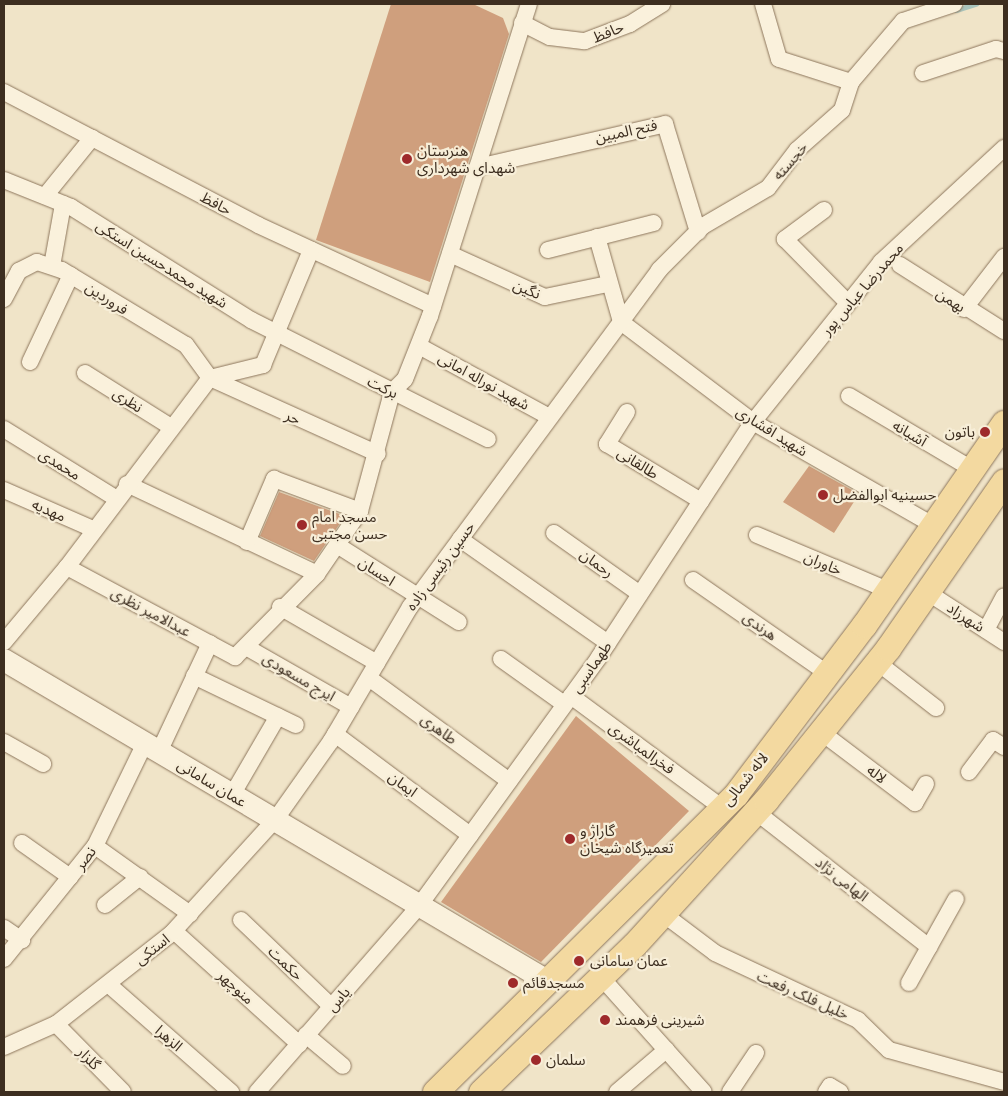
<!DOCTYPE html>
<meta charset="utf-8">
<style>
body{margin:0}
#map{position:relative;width:1008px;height:1096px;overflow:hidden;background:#f0e4c8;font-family:"IBM Plex Serif","Noto Sans Arabic",serif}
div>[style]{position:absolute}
.stream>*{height:4.5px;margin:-2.25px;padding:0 2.25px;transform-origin:2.25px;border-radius:2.25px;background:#a9c4bc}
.building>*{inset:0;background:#cf9f7d}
.roads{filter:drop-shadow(0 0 1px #8d765c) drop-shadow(0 0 1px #8d765c)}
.street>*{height:16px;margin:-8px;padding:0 8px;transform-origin:8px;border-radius:8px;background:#faf1dc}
.secondary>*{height:22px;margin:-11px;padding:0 11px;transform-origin:11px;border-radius:11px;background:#faf1dc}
.primary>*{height:25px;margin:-12.5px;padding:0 12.5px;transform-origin:12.5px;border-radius:12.5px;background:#f3d9a0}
.dots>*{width:14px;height:14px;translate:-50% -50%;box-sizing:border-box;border:2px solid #f7eed8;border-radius:50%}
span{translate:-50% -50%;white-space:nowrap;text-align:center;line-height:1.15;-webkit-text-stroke:4.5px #f7eed8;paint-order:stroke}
.street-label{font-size:15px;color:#3d2e20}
.poi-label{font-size:15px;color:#3d2e20}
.left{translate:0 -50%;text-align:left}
.right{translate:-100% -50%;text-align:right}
.frame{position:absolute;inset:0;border:5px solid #3d2e20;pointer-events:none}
</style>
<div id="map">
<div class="stream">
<i style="left:956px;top:10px;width:21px;rotate:-17deg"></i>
</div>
<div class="building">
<i style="clip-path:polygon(391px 4px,473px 4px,503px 18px,509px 34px,430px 282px,316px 240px)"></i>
<i style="clip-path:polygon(809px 466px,859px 494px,834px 533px,783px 502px)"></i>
<i style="clip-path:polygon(279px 492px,345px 516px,314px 561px,260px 536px)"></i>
<i style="clip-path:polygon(576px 716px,689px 811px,541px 962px,441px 902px)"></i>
</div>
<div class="roads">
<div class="street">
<i style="left:763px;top:4px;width:57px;rotate:73.8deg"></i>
<i style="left:779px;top:59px;width:76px;rotate:17.7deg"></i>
<i style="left:522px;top:23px;width:31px;rotate:27deg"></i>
<i style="left:550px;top:37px;width:35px;rotate:7deg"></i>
<i style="left:585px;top:41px;width:48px;rotate:-20.7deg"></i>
<i style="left:630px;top:24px;width:38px;rotate:-32deg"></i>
<i style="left:923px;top:73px;width:77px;rotate:-18.2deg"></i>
<i style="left:996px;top:49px;width:8px;rotate:14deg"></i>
<i style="left:4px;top:92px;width:287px;rotate:27.6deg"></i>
<i style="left:258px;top:225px;width:193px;rotate:24.8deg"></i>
<i style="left:478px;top:167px;width:192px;rotate:-12.9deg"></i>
<i style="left:665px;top:124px;width:113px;rotate:73deg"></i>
<i style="left:4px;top:180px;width:72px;rotate:21.9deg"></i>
<i style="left:71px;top:207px;width:213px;rotate:32.1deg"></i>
<i style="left:251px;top:320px;width:265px;rotate:26.7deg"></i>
<i style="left:45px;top:196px;width:75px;rotate:-51deg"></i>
<i style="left:824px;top:210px;width:49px;rotate:143.4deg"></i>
<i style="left:785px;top:239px;width:90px;rotate:45.5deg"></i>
<i style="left:597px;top:237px;width:88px;rotate:74.2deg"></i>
<i style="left:548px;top:250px;width:109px;rotate:-14.3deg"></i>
<i style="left:450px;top:254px;width:104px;rotate:24.4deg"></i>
<i style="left:545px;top:297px;width:64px;rotate:-11.7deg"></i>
<i style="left:900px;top:265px;width:123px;rotate:32.4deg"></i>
<i style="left:52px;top:266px;width:63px;rotate:-79.9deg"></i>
<i style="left:4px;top:299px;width:32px;rotate:-62deg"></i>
<i style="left:19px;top:271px;width:20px;rotate:-27deg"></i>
<i style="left:37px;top:262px;width:26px;rotate:18deg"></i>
<i style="left:62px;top:270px;width:145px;rotate:31.2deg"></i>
<i style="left:186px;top:345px;width:41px;rotate:54deg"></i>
<i style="left:210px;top:378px;width:184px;rotate:24.3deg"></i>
<i style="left:964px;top:309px;width:66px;rotate:-52.4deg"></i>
<i style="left:621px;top:322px;width:166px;rotate:37.1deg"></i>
<i style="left:753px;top:422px;width:207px;rotate:29.8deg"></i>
<i style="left:419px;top:346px;width:148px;rotate:28.6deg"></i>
<i style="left:30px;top:362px;width:96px;rotate:-64.8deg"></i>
<i style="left:85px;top:373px;width:102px;rotate:32.1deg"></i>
<i style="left:849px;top:396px;width:143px;rotate:30.7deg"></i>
<i style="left:627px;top:412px;width:38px;rotate:122deg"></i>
<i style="left:607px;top:444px;width:110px;rotate:31.2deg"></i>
<i style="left:4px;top:429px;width:133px;rotate:31.8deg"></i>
<i style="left:127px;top:484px;width:210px;rotate:25.3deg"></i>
<i style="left:4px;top:490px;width:99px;rotate:23.7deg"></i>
<i style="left:554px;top:533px;width:105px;rotate:35.3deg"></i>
<i style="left:757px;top:535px;width:142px;rotate:22.8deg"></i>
<i style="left:460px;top:539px;width:181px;rotate:35.1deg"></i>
<i style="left:247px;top:542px;width:69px;rotate:-66.8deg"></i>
<i style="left:274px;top:479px;width:92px;rotate:20.4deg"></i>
<i style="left:337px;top:545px;width:144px;rotate:32.3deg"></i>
<i style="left:67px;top:567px;width:191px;rotate:28.2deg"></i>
<i style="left:235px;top:657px;width:117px;rotate:-45.3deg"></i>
<i style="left:317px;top:574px;width:76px;rotate:-55.7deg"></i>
<i style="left:360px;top:511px;width:123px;rotate:-74.9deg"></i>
<i style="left:392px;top:392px;width:18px;rotate:-45deg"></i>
<i style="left:405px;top:379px;width:68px;rotate:-68.4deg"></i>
<i style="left:430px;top:316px;width:327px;rotate:-72.4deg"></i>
<i style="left:693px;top:580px;width:163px;rotate:34.8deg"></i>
<i style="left:927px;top:592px;width:92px;rotate:33deg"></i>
<i style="left:280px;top:607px;width:112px;rotate:30deg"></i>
<i style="left:986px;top:630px;width:38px;rotate:-62deg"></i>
<i style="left:4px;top:642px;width:98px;rotate:-50deg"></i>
<i style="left:67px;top:567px;width:237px;rotate:-52.9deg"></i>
<i style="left:210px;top:378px;width:55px;rotate:-13.8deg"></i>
<i style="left:263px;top:365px;width:125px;rotate:-67.3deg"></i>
<i style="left:246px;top:647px;width:121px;rotate:29.7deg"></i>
<i style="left:501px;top:659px;width:77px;rotate:35.5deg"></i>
<i style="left:877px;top:662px;width:75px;rotate:37.9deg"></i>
<i style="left:194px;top:676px;width:113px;rotate:25.7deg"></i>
<i style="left:369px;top:678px;width:174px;rotate:36.3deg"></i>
<i style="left:571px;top:696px;width:177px;rotate:36.5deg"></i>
<i style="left:821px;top:732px;width:118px;rotate:37.1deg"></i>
<i style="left:915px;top:803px;width:22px;rotate:-60deg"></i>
<i style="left:335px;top:734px;width:169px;rotate:36.8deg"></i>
<i style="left:4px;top:742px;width:45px;rotate:29.4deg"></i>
<i style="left:159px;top:752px;width:120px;rotate:-64.9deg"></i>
<i style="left:969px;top:772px;width:40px;rotate:-53deg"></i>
<i style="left:993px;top:740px;width:13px;rotate:32deg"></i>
<i style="left:232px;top:795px;width:91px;rotate:-59.8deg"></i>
<i style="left:755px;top:811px;width:221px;rotate:38deg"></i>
<i style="left:22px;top:843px;width:59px;rotate:35.3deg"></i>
<i style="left:95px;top:846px;width:117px;rotate:35.6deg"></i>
<i style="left:105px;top:905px;width:45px;rotate:-38.7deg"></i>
<i style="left:662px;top:913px;width:66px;rotate:37deg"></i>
<i style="left:715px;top:953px;width:158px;rotate:25.1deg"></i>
<i style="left:858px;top:1020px;width:43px;rotate:44.1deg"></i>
<i style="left:889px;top:1050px;width:119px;rotate:15.5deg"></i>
<i style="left:241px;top:920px;width:124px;rotate:43.7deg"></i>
<i style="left:4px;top:928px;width:22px;rotate:34deg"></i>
<i style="left:174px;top:931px;width:169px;rotate:42.1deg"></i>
<i style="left:4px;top:959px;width:145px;rotate:-51.2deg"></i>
<i style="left:95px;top:846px;width:114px;rotate:-64.1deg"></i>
<i style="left:601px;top:977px;width:154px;rotate:48.2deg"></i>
<i style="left:909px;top:983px;width:96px;rotate:-60.8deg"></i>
<i style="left:108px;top:984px;width:164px;rotate:41.3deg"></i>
<i style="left:56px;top:1024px;width:95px;rotate:45.4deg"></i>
<i style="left:306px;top:1035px;width:48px;rotate:40deg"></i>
<i style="left:4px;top:1047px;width:57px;rotate:-23.9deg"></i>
<i style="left:56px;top:1024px;width:147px;rotate:-38.1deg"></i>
<i style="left:172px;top:933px;width:153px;rotate:-47.7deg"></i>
<i style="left:275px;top:820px;width:97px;rotate:-54.7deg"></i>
<i style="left:331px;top:741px;width:156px;rotate:-59.5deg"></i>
<i style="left:410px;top:607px;width:419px;rotate:-53.5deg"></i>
<i style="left:659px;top:270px;width:62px;rotate:-45deg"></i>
<i style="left:703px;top:226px;width:75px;rotate:-30.3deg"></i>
<i style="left:768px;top:188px;width:48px;rotate:-52.7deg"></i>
<i style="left:797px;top:150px;width:60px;rotate:-41.6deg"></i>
<i style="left:842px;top:110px;width:29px;rotate:-72deg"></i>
<i style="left:851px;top:82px;width:80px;rotate:-49.6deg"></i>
<i style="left:903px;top:21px;width:54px;rotate:-18.4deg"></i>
<i style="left:257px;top:1092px;width:247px;rotate:-48.9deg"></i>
<i style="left:419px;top:906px;width:307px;rotate:-54.1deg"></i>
<i style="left:599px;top:657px;width:281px;rotate:-56.8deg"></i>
<i style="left:753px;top:422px;width:205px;rotate:-51.3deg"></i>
<i style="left:881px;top:262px;width:168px;rotate:-42.8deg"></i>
<i style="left:617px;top:1092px;width:65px;rotate:-40.6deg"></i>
<i style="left:730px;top:1092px;width:47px;rotate:-56.3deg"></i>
<i style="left:826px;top:1092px;width:7px;rotate:-56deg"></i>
<i style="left:830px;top:1086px;width:12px;rotate:31deg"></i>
</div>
<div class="secondary">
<i style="left:4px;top:660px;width:633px;rotate:30.58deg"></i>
</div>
<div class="primary">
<i style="left:435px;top:1092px;width:424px;rotate:-44.7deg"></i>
<i style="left:736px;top:794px;width:212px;rotate:-52.9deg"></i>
<i style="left:864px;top:625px;width:246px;rotate:-55.3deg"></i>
<i style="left:481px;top:1092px;width:212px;rotate:-43.9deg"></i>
<i style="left:634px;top:945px;width:196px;rotate:-47.7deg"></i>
<i style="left:766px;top:800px;width:195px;rotate:-51.2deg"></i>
<i style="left:888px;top:648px;width:203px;rotate:-55.2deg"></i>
</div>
</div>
<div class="dots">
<i style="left:407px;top:159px;background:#9e2a2b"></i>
<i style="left:985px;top:432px;background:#9e2a2b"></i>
<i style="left:823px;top:495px;background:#9e2a2b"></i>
<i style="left:302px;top:525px;background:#9e2a2b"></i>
<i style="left:570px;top:839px;background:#9e2a2b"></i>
<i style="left:579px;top:961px;background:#9e2a2b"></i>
<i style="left:513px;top:983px;background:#9e2a2b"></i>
<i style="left:605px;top:1020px;background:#9e2a2b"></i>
<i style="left:536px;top:1060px;background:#9e2a2b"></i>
</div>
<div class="street-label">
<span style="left:608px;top:32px;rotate:-22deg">حافظ</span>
<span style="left:626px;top:131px;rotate:-12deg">فتح المبین</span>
<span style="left:790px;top:161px;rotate:-49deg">خجسته</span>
<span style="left:216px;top:203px;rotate:28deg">حافظ</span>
<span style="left:162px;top:264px;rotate:32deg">شهید محمدحسین استکی</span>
<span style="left:527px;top:289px;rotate:22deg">نگین</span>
<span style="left:862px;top:289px;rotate:-49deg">محمدرضا عباس پور</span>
<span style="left:107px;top:298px;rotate:33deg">فروردین</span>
<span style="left:951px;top:300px;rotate:33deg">بهمن</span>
<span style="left:484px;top:381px;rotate:29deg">شهید نوراله امانی</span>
<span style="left:383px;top:387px;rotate:26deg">برکت</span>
<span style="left:128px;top:400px;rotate:33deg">نظری</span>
<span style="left:293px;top:417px;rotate:23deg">حر</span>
<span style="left:772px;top:431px;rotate:32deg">شهید افشاری</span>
<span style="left:910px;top:433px;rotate:31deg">آشیانه</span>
<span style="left:638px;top:463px;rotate:32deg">طالقانی</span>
<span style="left:60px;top:464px;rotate:32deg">محمدی</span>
<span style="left:49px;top:510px;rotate:24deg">مهدیه</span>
<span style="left:597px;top:563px;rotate:36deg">رحمان</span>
<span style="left:823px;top:563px;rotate:23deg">خاوران</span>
<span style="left:440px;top:566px;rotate:-54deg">حسین رئیسی زاده</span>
<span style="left:377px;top:571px;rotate:33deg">احسان</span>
<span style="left:151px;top:612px;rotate:28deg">عبدالامیر نظری</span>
<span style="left:966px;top:617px;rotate:33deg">شهرزاد</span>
<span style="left:760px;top:626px;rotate:35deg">هرندی</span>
<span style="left:591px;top:667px;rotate:-55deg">طهماسبی</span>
<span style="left:299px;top:677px;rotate:30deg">ایرج مسعودی</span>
<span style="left:439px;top:729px;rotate:36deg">طاهری</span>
<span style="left:642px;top:748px;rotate:36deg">فخرالمباشری</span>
<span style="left:877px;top:774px;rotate:37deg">لاله</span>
<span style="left:745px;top:779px;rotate:-51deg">لاله شمالی</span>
<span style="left:212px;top:783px;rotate:31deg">عمان سامانی</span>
<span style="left:403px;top:784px;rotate:37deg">ایمان</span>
<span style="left:85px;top:858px;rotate:-53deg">نصر</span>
<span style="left:842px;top:879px;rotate:38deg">الهامی نژاد</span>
<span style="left:152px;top:949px;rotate:-38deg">استکی</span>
<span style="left:286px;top:963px;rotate:44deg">حکمت</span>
<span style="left:236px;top:987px;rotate:42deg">منوچهر</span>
<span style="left:803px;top:995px;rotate:24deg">خلیل فلک رفعت</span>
<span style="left:338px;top:999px;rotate:-49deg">یاس</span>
<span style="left:169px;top:1038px;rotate:41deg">الزهرا</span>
<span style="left:89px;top:1058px;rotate:45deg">گلزار</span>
</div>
<div class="poi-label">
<span class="left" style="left:417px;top:159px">هنرستان<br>شهدای شهرداری</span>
<span class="right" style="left:975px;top:432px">باتون</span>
<span class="left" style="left:833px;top:495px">حسینیه ابوالفضل</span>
<span class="left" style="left:312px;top:525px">مسجد امام<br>حسن مجتبی</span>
<span class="left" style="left:580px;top:839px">گاراژ و<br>تعمیرگاه شیخان</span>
<span class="left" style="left:590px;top:961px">عمان سامانی</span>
<span class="left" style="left:523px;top:983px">مسجدقائم</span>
<span class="left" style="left:615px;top:1020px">شیرینی فرهمند</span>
<span class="left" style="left:546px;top:1060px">سلمان</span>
</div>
<div class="frame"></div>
</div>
